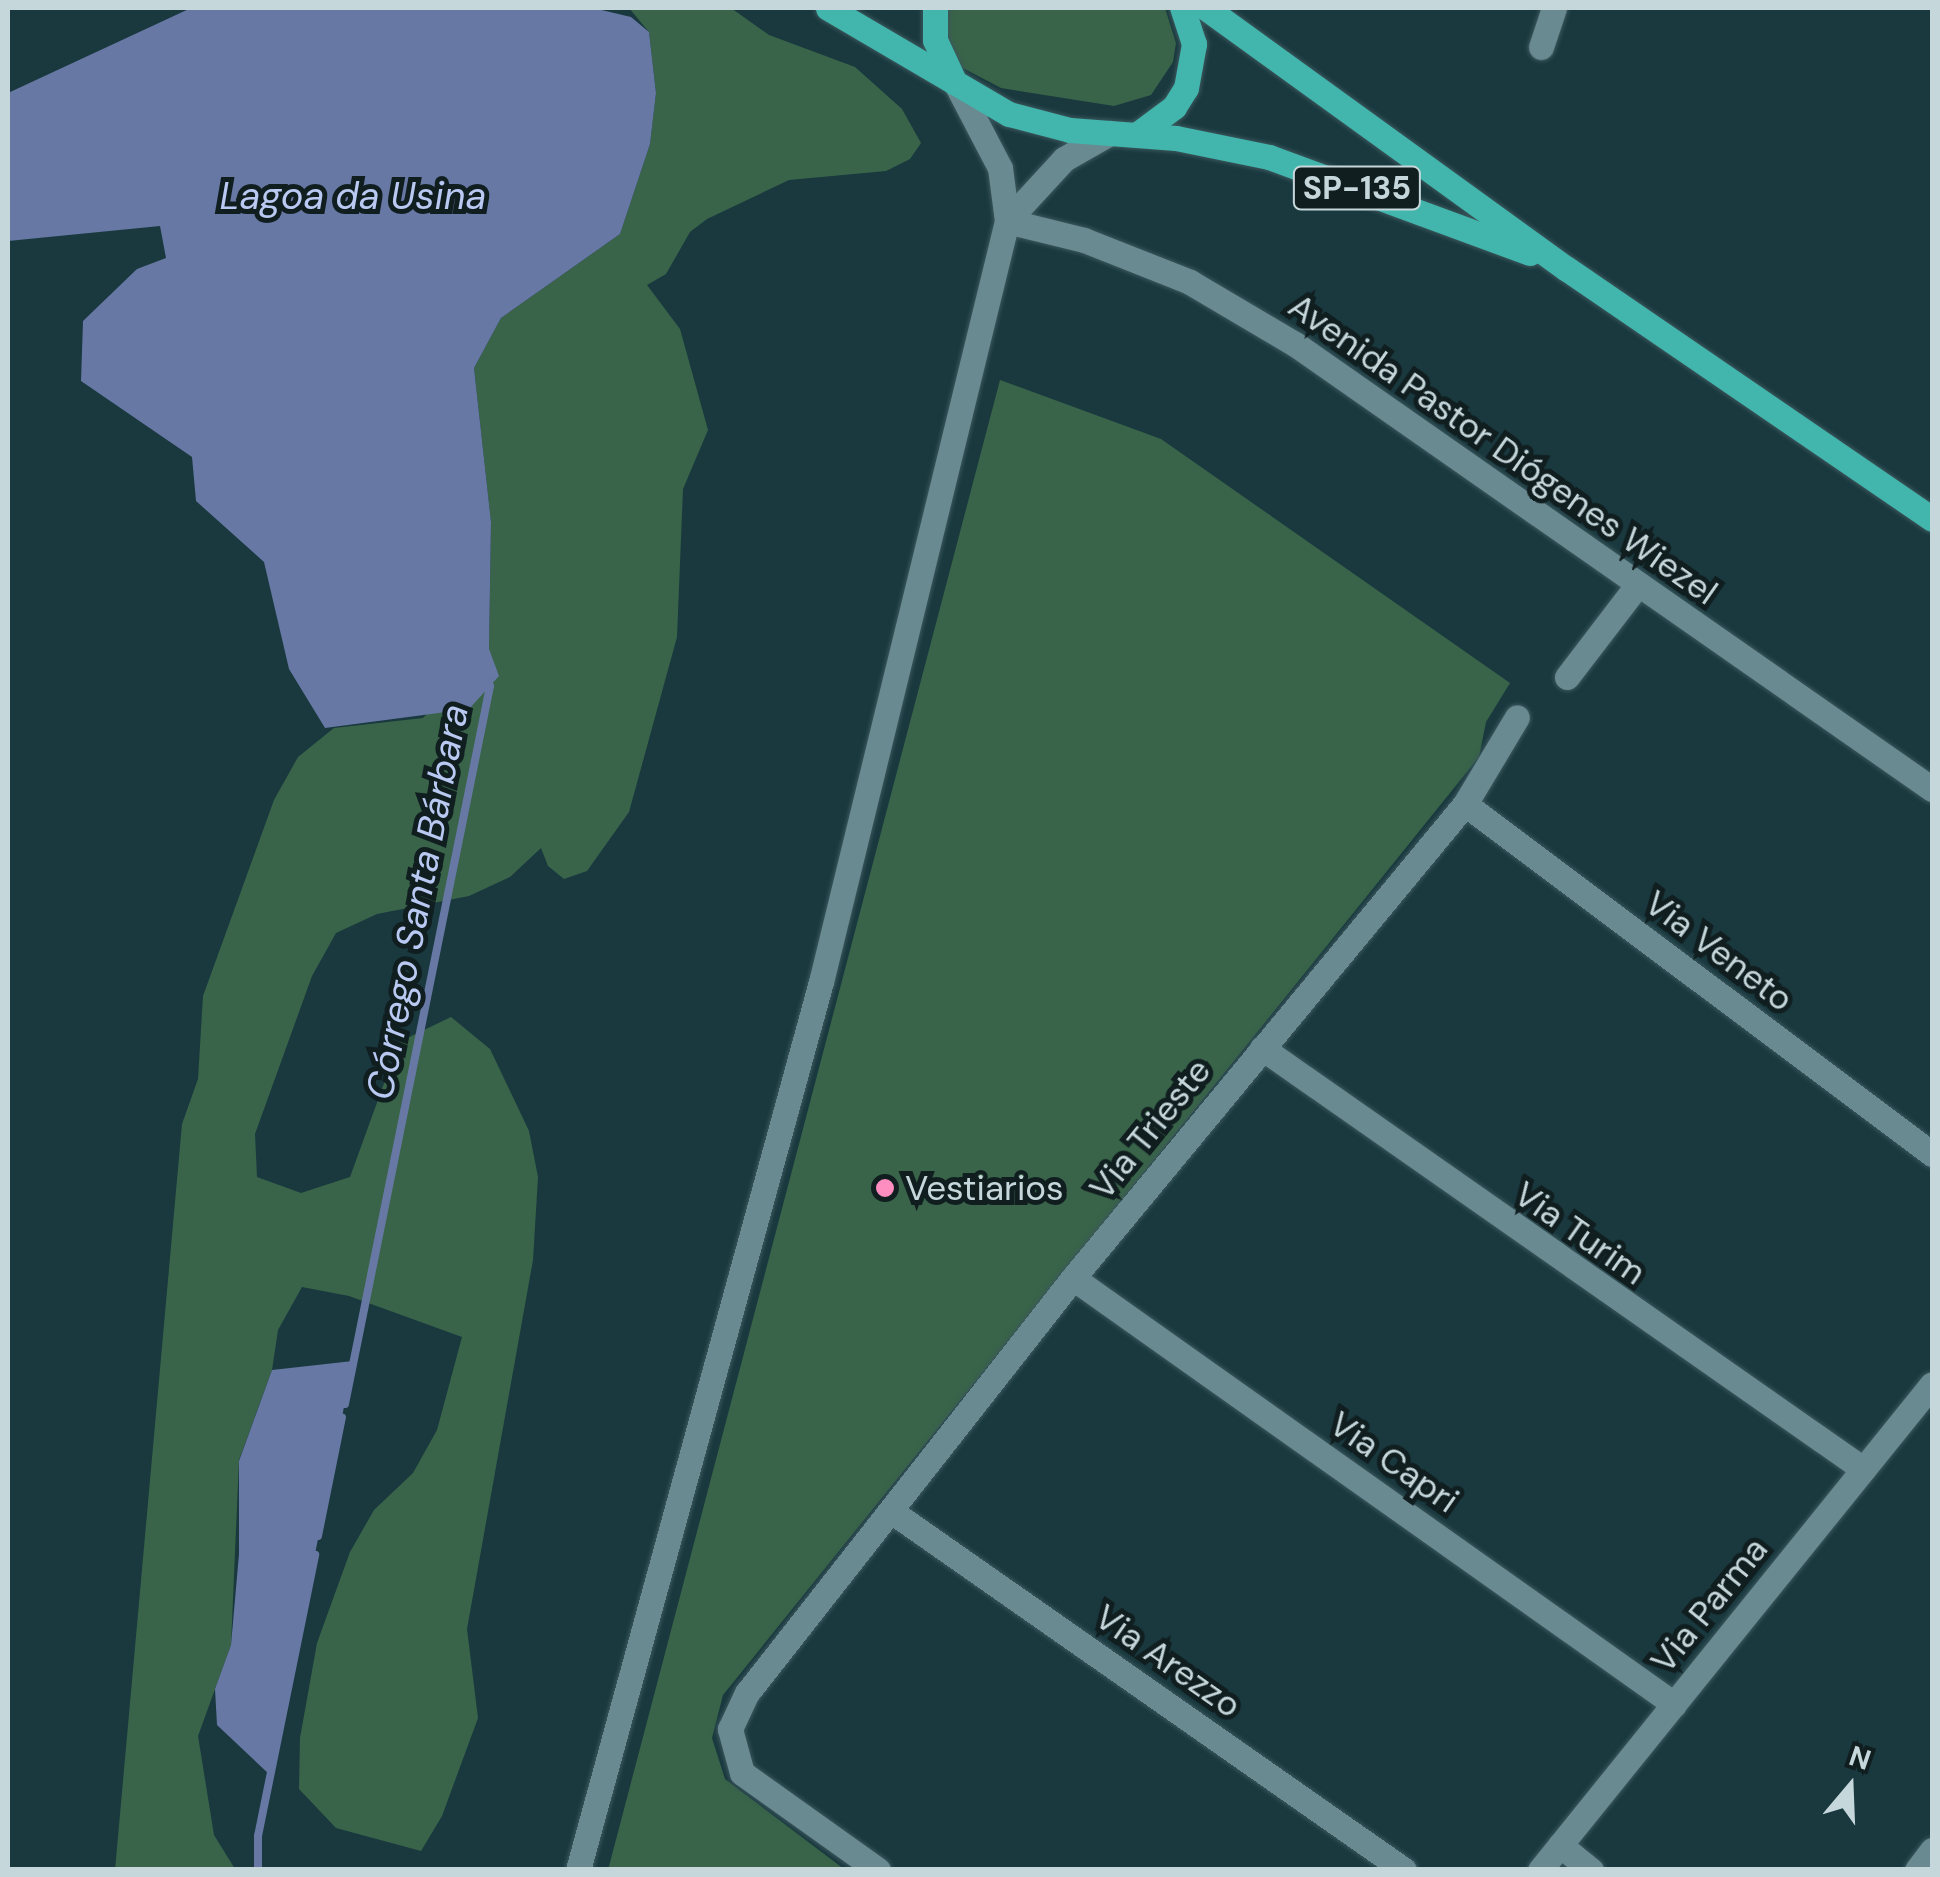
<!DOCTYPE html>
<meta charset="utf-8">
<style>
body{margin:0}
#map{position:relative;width:1940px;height:1877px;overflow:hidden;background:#19393f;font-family:"DM Sans",sans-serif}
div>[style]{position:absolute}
.green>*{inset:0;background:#396449}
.water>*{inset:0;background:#6878a5}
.stream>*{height:8px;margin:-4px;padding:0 4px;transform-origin:4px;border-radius:4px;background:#6878a5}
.roads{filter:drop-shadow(0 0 2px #3b575c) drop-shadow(0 0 2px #3b575c)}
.street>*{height:25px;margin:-12.5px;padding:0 12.5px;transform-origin:12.5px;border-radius:12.5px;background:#698a91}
.primary>*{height:25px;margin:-12.5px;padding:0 12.5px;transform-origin:12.5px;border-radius:12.5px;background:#42b5ad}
.dots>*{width:28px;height:28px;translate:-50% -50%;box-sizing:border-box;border:5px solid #101e20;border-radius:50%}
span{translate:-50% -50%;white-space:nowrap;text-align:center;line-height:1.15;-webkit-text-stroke:10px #101e20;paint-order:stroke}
.shield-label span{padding:2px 8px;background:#101e20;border:2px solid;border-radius:8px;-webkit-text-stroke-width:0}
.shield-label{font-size:32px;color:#c6d7db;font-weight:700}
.street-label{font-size:35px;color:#c6d7db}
.poi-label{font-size:35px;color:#c6d7db}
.left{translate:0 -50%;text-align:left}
.water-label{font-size:38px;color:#b9c9f2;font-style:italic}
.frame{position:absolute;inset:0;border:10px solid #c6d7db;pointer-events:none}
.north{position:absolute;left:1800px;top:1737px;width:100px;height:100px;-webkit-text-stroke:8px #101e20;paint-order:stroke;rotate:19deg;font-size:28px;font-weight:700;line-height:40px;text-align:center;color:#c6d7db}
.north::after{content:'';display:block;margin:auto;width:35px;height:45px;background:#c6d7db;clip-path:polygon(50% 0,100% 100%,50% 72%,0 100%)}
</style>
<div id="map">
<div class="green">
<i style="clip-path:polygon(629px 8px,731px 8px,769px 35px,855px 67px,902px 109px,921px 143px,910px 159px,886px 171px,789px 180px,707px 219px,690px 232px,666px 274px,647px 285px,680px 329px,708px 430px,683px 489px,677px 637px,629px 812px,587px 871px,564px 879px,548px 866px,541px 848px,510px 877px,469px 896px,377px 914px,336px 933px,312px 976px,255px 1134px,257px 1177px,301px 1193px,350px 1177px,399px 1042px,451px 1017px,490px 1049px,529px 1131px,538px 1177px,533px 1260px,467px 1629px,478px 1718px,442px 1816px,421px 1851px,336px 1828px,299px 1789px,300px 1738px,317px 1643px,350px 1552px,374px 1510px,413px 1473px,437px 1430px,462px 1337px,349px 1296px,302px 1287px,278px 1330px,272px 1370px,239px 1460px,231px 1645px,198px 1736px,214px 1835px,235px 1869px,115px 1870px,182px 1124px,198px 1079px,203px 996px,274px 800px,298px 757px,334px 728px,423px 718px,489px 649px,491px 522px,474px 368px,501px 318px,620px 234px,650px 144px,656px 93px,649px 32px)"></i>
<i style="clip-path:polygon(945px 8px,1165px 8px,1176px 43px,1173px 62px,1151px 95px,1114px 106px,1001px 88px,959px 66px,948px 49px)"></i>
<i style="clip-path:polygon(1000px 380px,1161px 439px,1510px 683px,1486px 722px,1479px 757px,723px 1695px,712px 1738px,725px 1779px,844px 1869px,608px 1870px)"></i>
</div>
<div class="water">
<i style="clip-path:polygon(191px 8px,593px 8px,631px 17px,649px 32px,656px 93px,650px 144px,620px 234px,501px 318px,474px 368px,491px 522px,489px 649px,499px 676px,469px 709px,325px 728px,289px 669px,264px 562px,196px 501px,192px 457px,81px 381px,83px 321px,137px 269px,166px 258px,160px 226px,8px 241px,8px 93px)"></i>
<i style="clip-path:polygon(353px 1361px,317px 1544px,270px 1775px,217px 1725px,215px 1689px,231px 1645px,239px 1554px,239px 1461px,272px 1370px)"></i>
</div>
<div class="stream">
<i style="left:345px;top:1404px;width:732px;rotate:-78.58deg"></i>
<i style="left:490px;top:686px;width:9px;rotate:-117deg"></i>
<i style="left:318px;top:1536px;width:121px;rotate:-78.6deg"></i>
<i style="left:258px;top:1870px;width:34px;rotate:-90deg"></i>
<i style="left:258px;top:1836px;width:287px;rotate:-78.5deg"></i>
</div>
<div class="roads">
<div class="street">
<i style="left:1541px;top:47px;width:41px;rotate:-71.6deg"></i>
<i style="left:1007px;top:221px;width:79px;rotate:13.9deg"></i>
<i style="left:1084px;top:240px;width:114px;rotate:21.6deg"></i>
<i style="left:1190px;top:282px;width:122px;rotate:30.6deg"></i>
<i style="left:1295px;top:344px;width:777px;rotate:34.94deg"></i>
<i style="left:1007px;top:221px;width:84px;rotate:-47.4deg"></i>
<i style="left:1064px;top:159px;width:53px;rotate:-29.5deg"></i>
<i style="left:1567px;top:677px;width:117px;rotate:-52.6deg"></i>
<i style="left:1465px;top:804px;width:584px;rotate:36.85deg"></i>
<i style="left:1262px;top:1048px;width:734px;rotate:35.01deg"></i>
<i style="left:1073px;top:1278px;width:737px;rotate:35.33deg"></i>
<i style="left:891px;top:1511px;width:626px;rotate:34.98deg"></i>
<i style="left:1560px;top:1845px;width:40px;rotate:39deg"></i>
<i style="left:578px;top:1870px;width:921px;rotate:-74.7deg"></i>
<i style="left:821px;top:982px;width:783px;rotate:-76.27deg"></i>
<i style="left:1007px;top:221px;width:53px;rotate:-97.5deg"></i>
<i style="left:1000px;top:168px;width:95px;rotate:-117.6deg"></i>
<i style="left:878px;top:1870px;width:167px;rotate:-144.5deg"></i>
<i style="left:742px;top:1773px;width:46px;rotate:-105.3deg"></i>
<i style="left:730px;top:1729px;width:40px;rotate:-65deg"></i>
<i style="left:747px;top:1693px;width:528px;rotate:-51.85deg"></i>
<i style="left:1073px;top:1278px;width:615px;rotate:-50.41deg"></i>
<i style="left:1465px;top:804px;width:101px;rotate:-59.1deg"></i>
<i style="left:1540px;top:1870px;width:624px;rotate:-51.11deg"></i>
<i style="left:1917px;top:1870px;width:25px;rotate:-53deg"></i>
</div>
<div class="primary">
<i style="left:828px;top:8px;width:210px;rotate:30.4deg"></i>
<i style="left:1009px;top:114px;width:63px;rotate:14.7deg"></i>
<i style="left:1070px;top:130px;width:106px;rotate:4.3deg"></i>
<i style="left:1176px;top:138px;width:95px;rotate:11.5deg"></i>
<i style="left:1269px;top:157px;width:278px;rotate:20.2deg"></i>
<i style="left:935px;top:8px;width:32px;rotate:90deg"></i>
<i style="left:935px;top:40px;width:47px;rotate:65.1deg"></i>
<i style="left:1206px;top:8px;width:445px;rotate:35.9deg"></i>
<i style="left:1567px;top:269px;width:442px;rotate:34.4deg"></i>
<i style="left:1139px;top:133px;width:44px;rotate:-36.6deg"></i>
<i style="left:1174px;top:107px;width:22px;rotate:-58deg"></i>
<i style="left:1186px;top:88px;width:45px;rotate:-79.7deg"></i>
<i style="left:1194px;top:44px;width:38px;rotate:-108deg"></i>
</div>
</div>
<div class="dots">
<i style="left:885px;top:1188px;background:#fd8ebf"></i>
</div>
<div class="shield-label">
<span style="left:1357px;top:188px">SP-135</span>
</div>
<div class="street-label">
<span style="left:1503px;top:449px;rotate:35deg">Avenida Pastor Diógenes Wiezel</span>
<span style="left:1719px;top:951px;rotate:37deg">Via Veneto</span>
<span style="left:1150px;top:1129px;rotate:-51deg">Via Trieste</span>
<span style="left:1580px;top:1233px;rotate:35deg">Via Turim</span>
<span style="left:1394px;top:1462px;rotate:35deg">Via Capri</span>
<span style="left:1709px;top:1605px;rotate:-51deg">Via Parma</span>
<span style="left:1168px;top:1661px;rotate:35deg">Via Arezzo</span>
</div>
<div class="poi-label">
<span class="left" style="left:905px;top:1188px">Vestiarios</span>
</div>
<div class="water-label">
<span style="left:353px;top:197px">Lagoa da Usina</span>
<span style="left:418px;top:902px;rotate:-79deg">Córrego Santa Bárbara</span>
</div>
<div class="frame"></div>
<div class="north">N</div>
</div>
